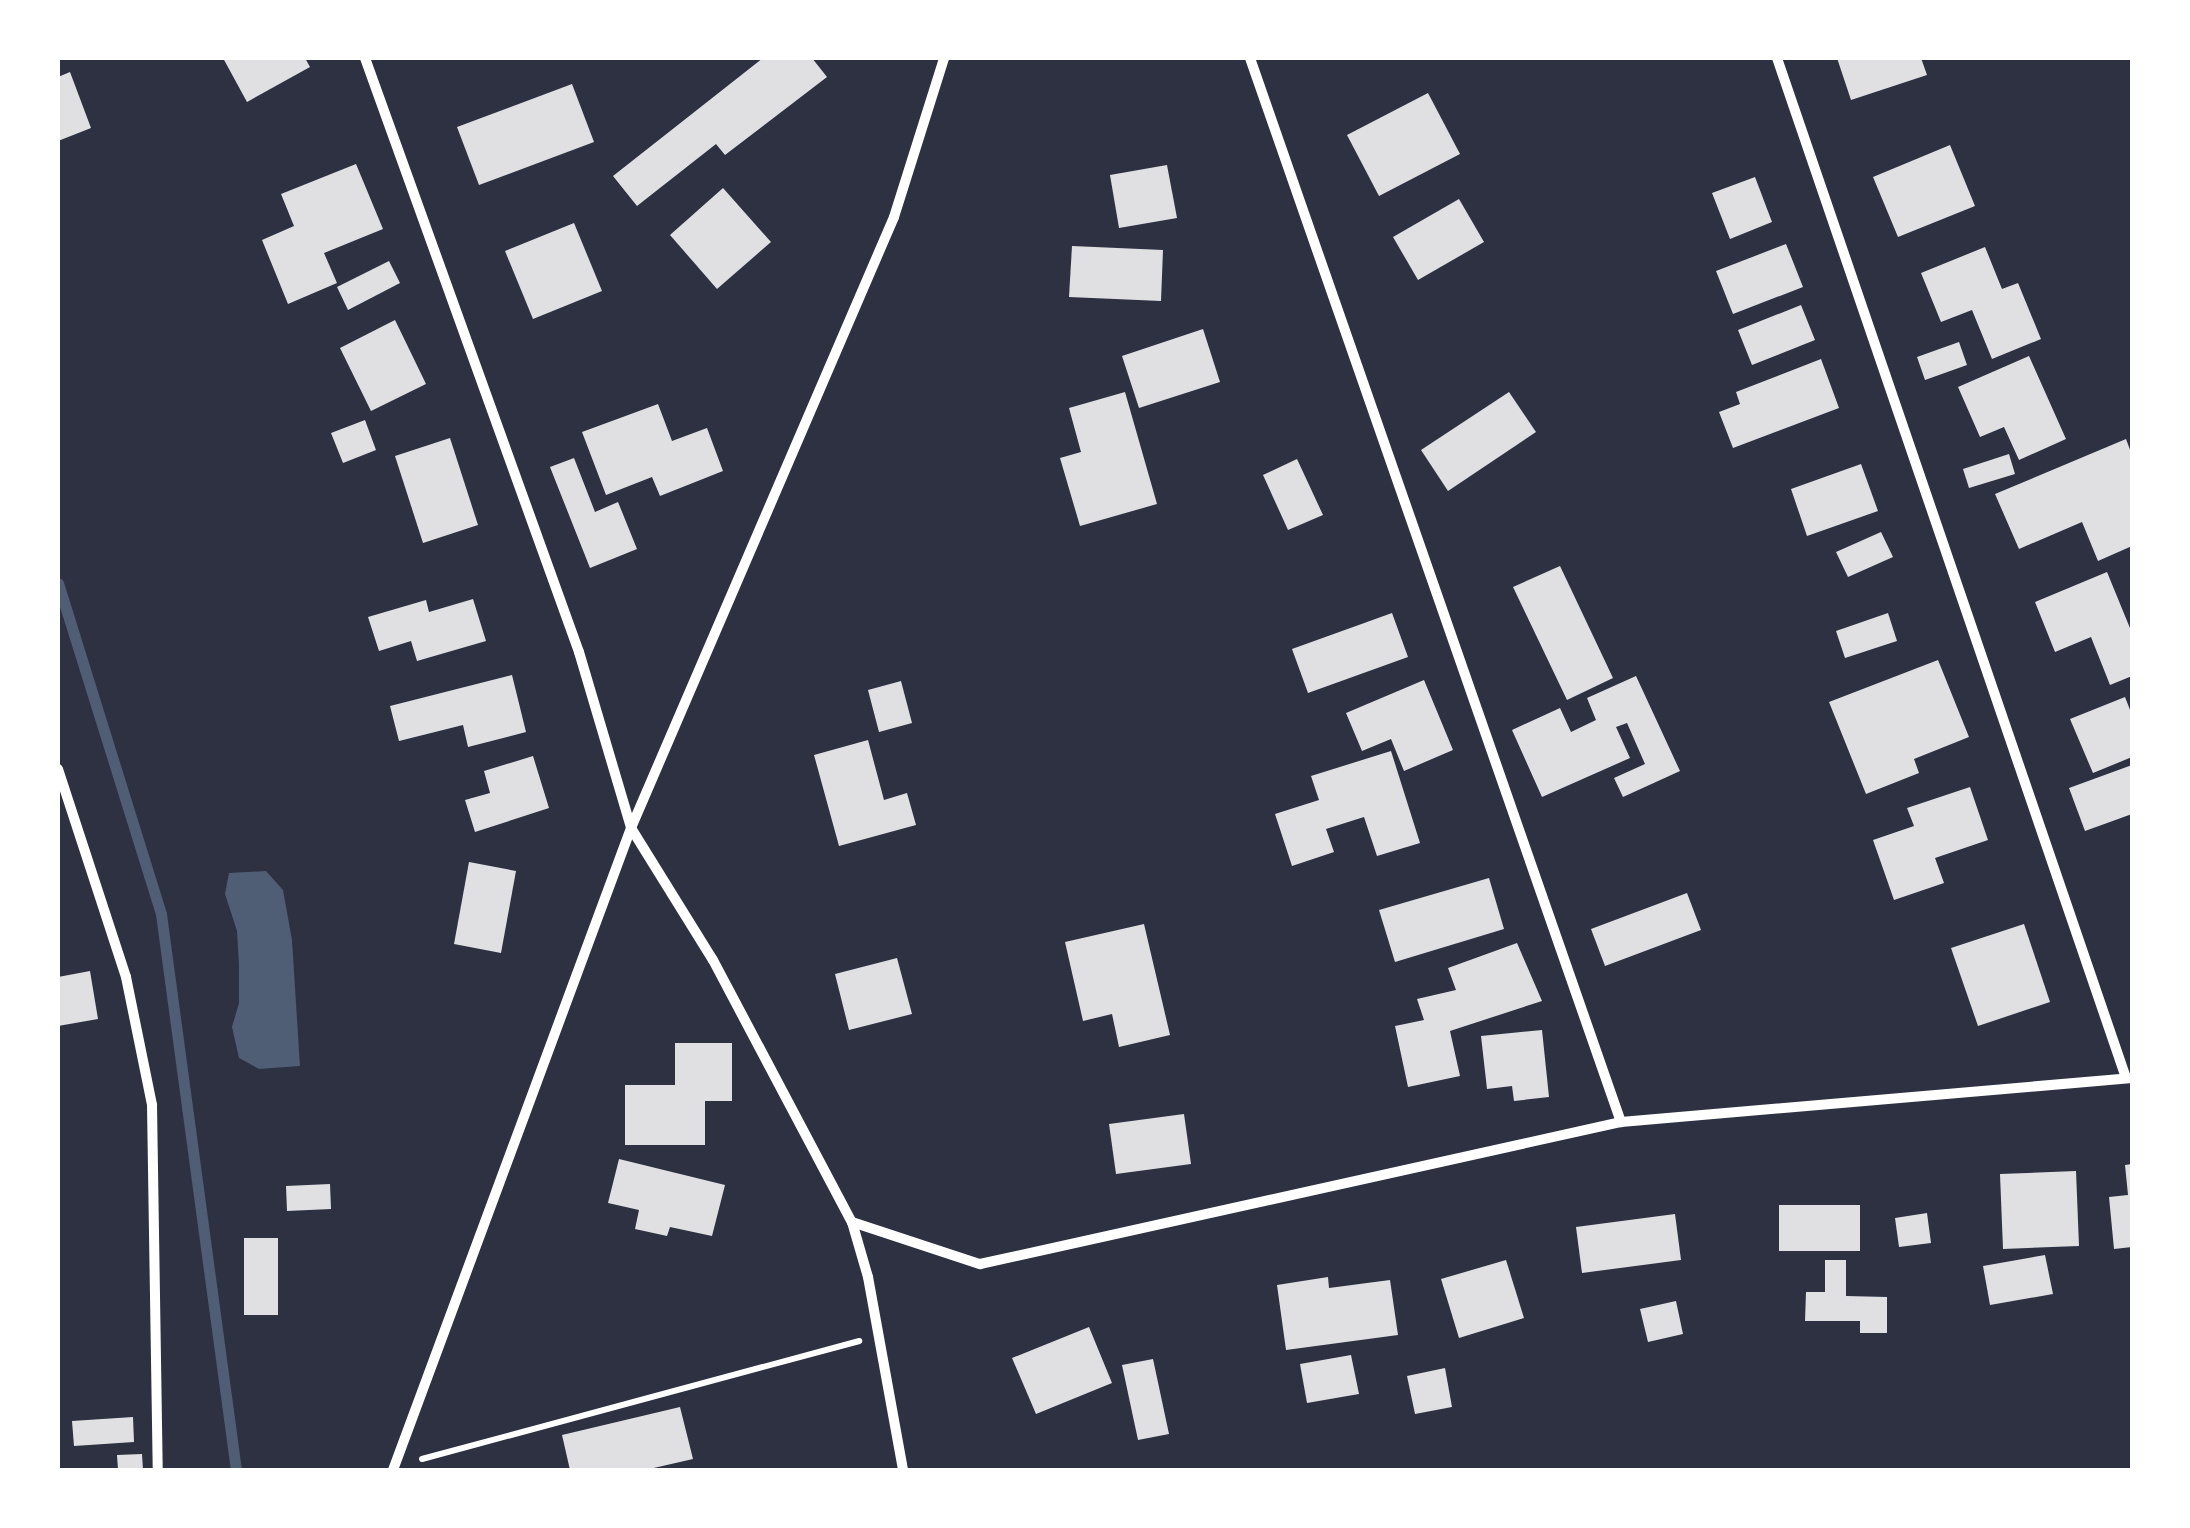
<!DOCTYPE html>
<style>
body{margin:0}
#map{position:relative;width:2190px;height:1528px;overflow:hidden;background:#2d3142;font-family:"DM Sans",sans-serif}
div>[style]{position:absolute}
.water>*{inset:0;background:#4f5d75}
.stream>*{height:11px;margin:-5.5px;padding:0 5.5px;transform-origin:5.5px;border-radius:5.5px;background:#4f5d75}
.building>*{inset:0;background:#e0e0e3}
.path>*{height:6px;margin:-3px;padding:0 3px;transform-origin:3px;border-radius:3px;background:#fff}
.minor>*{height:10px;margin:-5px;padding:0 5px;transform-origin:5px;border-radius:5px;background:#fff}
span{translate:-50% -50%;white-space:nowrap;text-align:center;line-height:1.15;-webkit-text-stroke:8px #fff;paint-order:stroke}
.frame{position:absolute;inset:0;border:60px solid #fff;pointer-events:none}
</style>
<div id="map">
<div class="water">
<i style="clip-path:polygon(266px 871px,283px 890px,292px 940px,300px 1066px,259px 1069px,239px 1058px,232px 1027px,239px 1003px,239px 966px,237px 931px,225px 894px,229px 873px)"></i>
</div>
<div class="stream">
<i style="left:58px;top:583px;width:347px;rotate:72.7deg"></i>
<i style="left:161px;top:914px;width:561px;rotate:82.32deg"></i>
</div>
<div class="building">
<i style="clip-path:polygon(223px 58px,305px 58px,310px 67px,247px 102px)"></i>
<i style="clip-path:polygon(763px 58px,812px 58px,827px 77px,725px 155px,716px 144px,637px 206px,613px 176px)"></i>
<i style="clip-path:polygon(1837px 58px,1921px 58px,1927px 75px,1851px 100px)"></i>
<i style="clip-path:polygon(70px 72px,91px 128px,58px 141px,58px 77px)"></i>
<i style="clip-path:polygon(572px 84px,594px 142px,479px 185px,457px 127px)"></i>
<i style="clip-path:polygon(1428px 93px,1460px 154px,1379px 196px,1347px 135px)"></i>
<i style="clip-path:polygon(1950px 145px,1975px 206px,1898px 237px,1873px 177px)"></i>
<i style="clip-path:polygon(356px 164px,383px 229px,324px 253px,337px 283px,288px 304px,262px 240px,294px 226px,281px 194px)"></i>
<i style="clip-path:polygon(1167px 165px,1177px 218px,1119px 228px,1110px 175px)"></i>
<i style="clip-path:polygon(1755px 177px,1772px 222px,1730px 239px,1712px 193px)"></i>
<i style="clip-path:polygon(723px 188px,771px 242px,717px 289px,670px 235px)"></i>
<i style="clip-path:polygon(1459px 199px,1484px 242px,1418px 280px,1393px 237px)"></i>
<i style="clip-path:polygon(574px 223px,602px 291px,533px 319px,505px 251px)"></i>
<i style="clip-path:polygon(1786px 244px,1803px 287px,1733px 314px,1716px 271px)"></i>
<i style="clip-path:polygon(1072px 246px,1163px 250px,1161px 301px,1069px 297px)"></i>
<i style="clip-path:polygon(1985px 247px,2002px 289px,2018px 283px,2041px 339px,1992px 359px,1972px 310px,1941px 322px,1921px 273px)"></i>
<i style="clip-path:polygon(389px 261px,400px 283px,348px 310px,337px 287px)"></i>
<i style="clip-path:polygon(1801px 305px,1815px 340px,1752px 365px,1738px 330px)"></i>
<i style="clip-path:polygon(395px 320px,426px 384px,371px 411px,340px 348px)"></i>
<i style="clip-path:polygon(1203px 329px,1220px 382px,1139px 408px,1122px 356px)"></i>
<i style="clip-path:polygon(1959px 342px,1967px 365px,1925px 380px,1917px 357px)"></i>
<i style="clip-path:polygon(2029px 356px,2066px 439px,2019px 460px,2004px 427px,1980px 437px,1958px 387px)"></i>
<i style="clip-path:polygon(1821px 359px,1839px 408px,1733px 448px,1719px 412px,1740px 404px,1736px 392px)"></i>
<i style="clip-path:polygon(1125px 392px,1157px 504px,1080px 526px,1060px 458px,1081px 452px,1069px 408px)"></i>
<i style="clip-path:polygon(1509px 392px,1536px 432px,1448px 491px,1421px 450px)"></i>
<i style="clip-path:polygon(658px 404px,672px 441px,707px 428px,723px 471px,660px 496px,652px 477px,606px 495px,582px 432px)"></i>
<i style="clip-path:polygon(365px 420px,376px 450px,343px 463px,331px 433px)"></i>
<i style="clip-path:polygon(450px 438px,478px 525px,423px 543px,395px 456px)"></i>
<i style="clip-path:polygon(2126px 439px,2132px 455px,2132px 546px,2098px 561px,2082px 522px,2019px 549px,1995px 494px)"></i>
<i style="clip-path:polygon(2009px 454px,2015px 474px,1969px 488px,1963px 469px)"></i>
<i style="clip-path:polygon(574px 458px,595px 512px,618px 502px,637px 549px,590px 568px,550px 467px)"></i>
<i style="clip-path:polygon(1297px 459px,1323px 515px,1288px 530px,1263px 475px)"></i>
<i style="clip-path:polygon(1861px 464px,1878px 511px,1807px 536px,1791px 489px)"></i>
<i style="clip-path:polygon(1881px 532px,1893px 557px,1848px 577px,1836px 552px)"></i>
<i style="clip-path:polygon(1560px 566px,1613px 678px,1567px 700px,1513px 587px)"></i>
<i style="clip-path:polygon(2107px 572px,2132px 633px,2132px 676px,2110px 685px,2091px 637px,2055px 652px,2035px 602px)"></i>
<i style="clip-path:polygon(473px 599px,486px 641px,417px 661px,411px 641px,379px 651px,368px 617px,426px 600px,429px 612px)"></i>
<i style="clip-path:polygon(1392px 613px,1408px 657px,1308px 693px,1292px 649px)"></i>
<i style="clip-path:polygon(1888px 613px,1897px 641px,1845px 658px,1836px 631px)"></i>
<i style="clip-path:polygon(1938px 660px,1969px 737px,1914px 759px,1919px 773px,1866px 794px,1829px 702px)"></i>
<i style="clip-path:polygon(512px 675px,526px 732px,468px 747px,463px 725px,399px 741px,390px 706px)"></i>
<i style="clip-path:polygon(1636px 676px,1680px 771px,1623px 797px,1614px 778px,1645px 764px,1627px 723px,1616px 727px,1630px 758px,1542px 797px,1512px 730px,1560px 708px,1571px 732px,1596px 720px,1587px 698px)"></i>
<i style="clip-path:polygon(1424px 680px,1453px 750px,1404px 771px,1391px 739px,1362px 751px,1346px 713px)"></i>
<i style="clip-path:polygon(901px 681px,912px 723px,879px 732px,868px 690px)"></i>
<i style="clip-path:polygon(2125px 697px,2132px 715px,2132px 757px,2093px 773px,2070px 719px)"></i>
<i style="clip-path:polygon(868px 740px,884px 800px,907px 793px,916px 825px,839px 846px,814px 755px)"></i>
<i style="clip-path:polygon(1391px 751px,1420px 843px,1377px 856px,1364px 817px,1326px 829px,1334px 852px,1292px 866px,1275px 814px,1319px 800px,1311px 776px)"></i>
<i style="clip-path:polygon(533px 756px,549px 808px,475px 832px,465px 800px,490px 793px,484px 771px)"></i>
<i style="clip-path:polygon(2132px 765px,2132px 814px,2085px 831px,2069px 788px)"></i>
<i style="clip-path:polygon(1970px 787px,1988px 840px,1935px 858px,1944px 883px,1894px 900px,1873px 840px,1914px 826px,1907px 808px)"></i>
<i style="clip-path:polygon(469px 862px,516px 871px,501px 953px,454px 944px)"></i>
<i style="clip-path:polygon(1489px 878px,1504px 929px,1395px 962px,1379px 910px)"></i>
<i style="clip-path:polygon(1687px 893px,1701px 930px,1605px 966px,1591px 929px)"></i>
<i style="clip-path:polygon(1144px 924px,1170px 1035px,1119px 1047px,1112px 1014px,1083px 1021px,1065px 942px)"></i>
<i style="clip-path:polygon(2024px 924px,2050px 1002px,1978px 1026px,1951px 948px)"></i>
<i style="clip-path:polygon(1517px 943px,1542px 1001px,1450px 1031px,1460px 1076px,1408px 1087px,1395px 1026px,1424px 1020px,1417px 999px,1456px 990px,1448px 968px)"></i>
<i style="clip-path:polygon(897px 958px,912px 1014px,849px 1030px,835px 974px)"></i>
<i style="clip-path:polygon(90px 971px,98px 1019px,58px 1026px,58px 977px)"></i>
<i style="clip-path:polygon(1542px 1030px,1549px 1097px,1514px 1101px,1512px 1086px,1487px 1089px,1481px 1036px)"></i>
<i style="clip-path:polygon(675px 1043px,732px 1043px,732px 1101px,705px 1101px,705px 1145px,625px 1145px,625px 1085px,675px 1085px)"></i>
<i style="clip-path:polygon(1184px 1114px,1191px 1164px,1116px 1174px,1109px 1124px)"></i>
<i style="clip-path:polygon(619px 1159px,725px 1185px,712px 1236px,670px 1227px,667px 1236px,635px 1229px,639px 1210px,608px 1203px)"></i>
<i style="clip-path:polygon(2132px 1164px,2132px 1247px,2114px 1249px,2109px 1197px,2128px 1195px,2125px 1165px)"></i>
<i style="clip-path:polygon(2076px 1171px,2079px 1246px,2003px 1249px,2000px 1174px)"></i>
<i style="clip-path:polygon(330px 1184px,331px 1209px,287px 1211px,286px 1186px)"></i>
<i style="clip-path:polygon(1779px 1205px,1860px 1205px,1860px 1251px,1779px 1251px)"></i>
<i style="clip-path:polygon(1927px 1213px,1931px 1243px,1899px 1247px,1895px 1218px)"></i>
<i style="clip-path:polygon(1675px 1214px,1681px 1260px,1582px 1273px,1576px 1227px)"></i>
<i style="clip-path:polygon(244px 1238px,278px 1238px,278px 1315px,244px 1315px)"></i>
<i style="clip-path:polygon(2045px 1255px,2053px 1294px,1990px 1305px,1983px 1266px)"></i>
<i style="clip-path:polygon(1506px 1260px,1524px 1318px,1459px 1338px,1441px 1279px)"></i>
<i style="clip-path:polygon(1825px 1260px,1846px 1260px,1846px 1296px,1887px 1297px,1887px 1333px,1860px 1333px,1860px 1321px,1805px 1321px,1806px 1292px,1825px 1292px)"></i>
<i style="clip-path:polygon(1328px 1277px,1329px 1288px,1390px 1280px,1398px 1335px,1286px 1350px,1277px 1285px)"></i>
<i style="clip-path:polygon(1676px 1301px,1683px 1334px,1648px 1342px,1640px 1309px)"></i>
<i style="clip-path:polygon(1089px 1327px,1112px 1383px,1036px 1414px,1012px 1358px)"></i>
<i style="clip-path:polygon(1351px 1355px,1359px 1394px,1307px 1403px,1300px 1364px)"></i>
<i style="clip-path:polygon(1153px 1359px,1169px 1434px,1138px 1440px,1122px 1365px)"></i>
<i style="clip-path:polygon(1445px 1368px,1452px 1407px,1415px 1414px,1407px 1376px)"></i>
<i style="clip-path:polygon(680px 1407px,693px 1459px,645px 1470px,570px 1470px,562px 1435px)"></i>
<i style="clip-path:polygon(133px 1417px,134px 1442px,74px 1446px,72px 1421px)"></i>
<i style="clip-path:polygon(142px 1454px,143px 1470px,118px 1470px,117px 1455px)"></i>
</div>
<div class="path">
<i style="left:422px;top:1459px;width:453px;rotate:-15.1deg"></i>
</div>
<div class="minor">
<i style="left:365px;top:58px;width:631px;rotate:70.19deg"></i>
<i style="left:579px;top:652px;width:184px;rotate:73.5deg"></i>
<i style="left:631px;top:828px;width:155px;rotate:58.2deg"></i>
<i style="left:713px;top:960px;width:297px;rotate:62.1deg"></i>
<i style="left:852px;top:1222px;width:57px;rotate:73.8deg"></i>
<i style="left:868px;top:1277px;width:196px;rotate:79.7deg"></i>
<i style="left:1250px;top:58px;width:1127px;rotate:70.78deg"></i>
<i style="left:1777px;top:58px;width:1078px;rotate:71.11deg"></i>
<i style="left:58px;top:769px;width:219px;rotate:71.9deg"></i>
<i style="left:126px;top:977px;width:131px;rotate:78.5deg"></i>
<i style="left:152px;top:1105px;width:365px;rotate:89.1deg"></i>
<i style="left:852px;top:1222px;width:135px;rotate:18.2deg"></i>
<i style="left:980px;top:1264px;width:657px;rotate:-12.49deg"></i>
<i style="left:1621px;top:1122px;width:513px;rotate:-4.92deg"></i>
<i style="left:393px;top:1470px;width:685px;rotate:-69.66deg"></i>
<i style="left:631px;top:828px;width:665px;rotate:-66.71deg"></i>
<i style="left:894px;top:217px;width:167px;rotate:-72.5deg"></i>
</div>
<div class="frame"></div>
</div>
